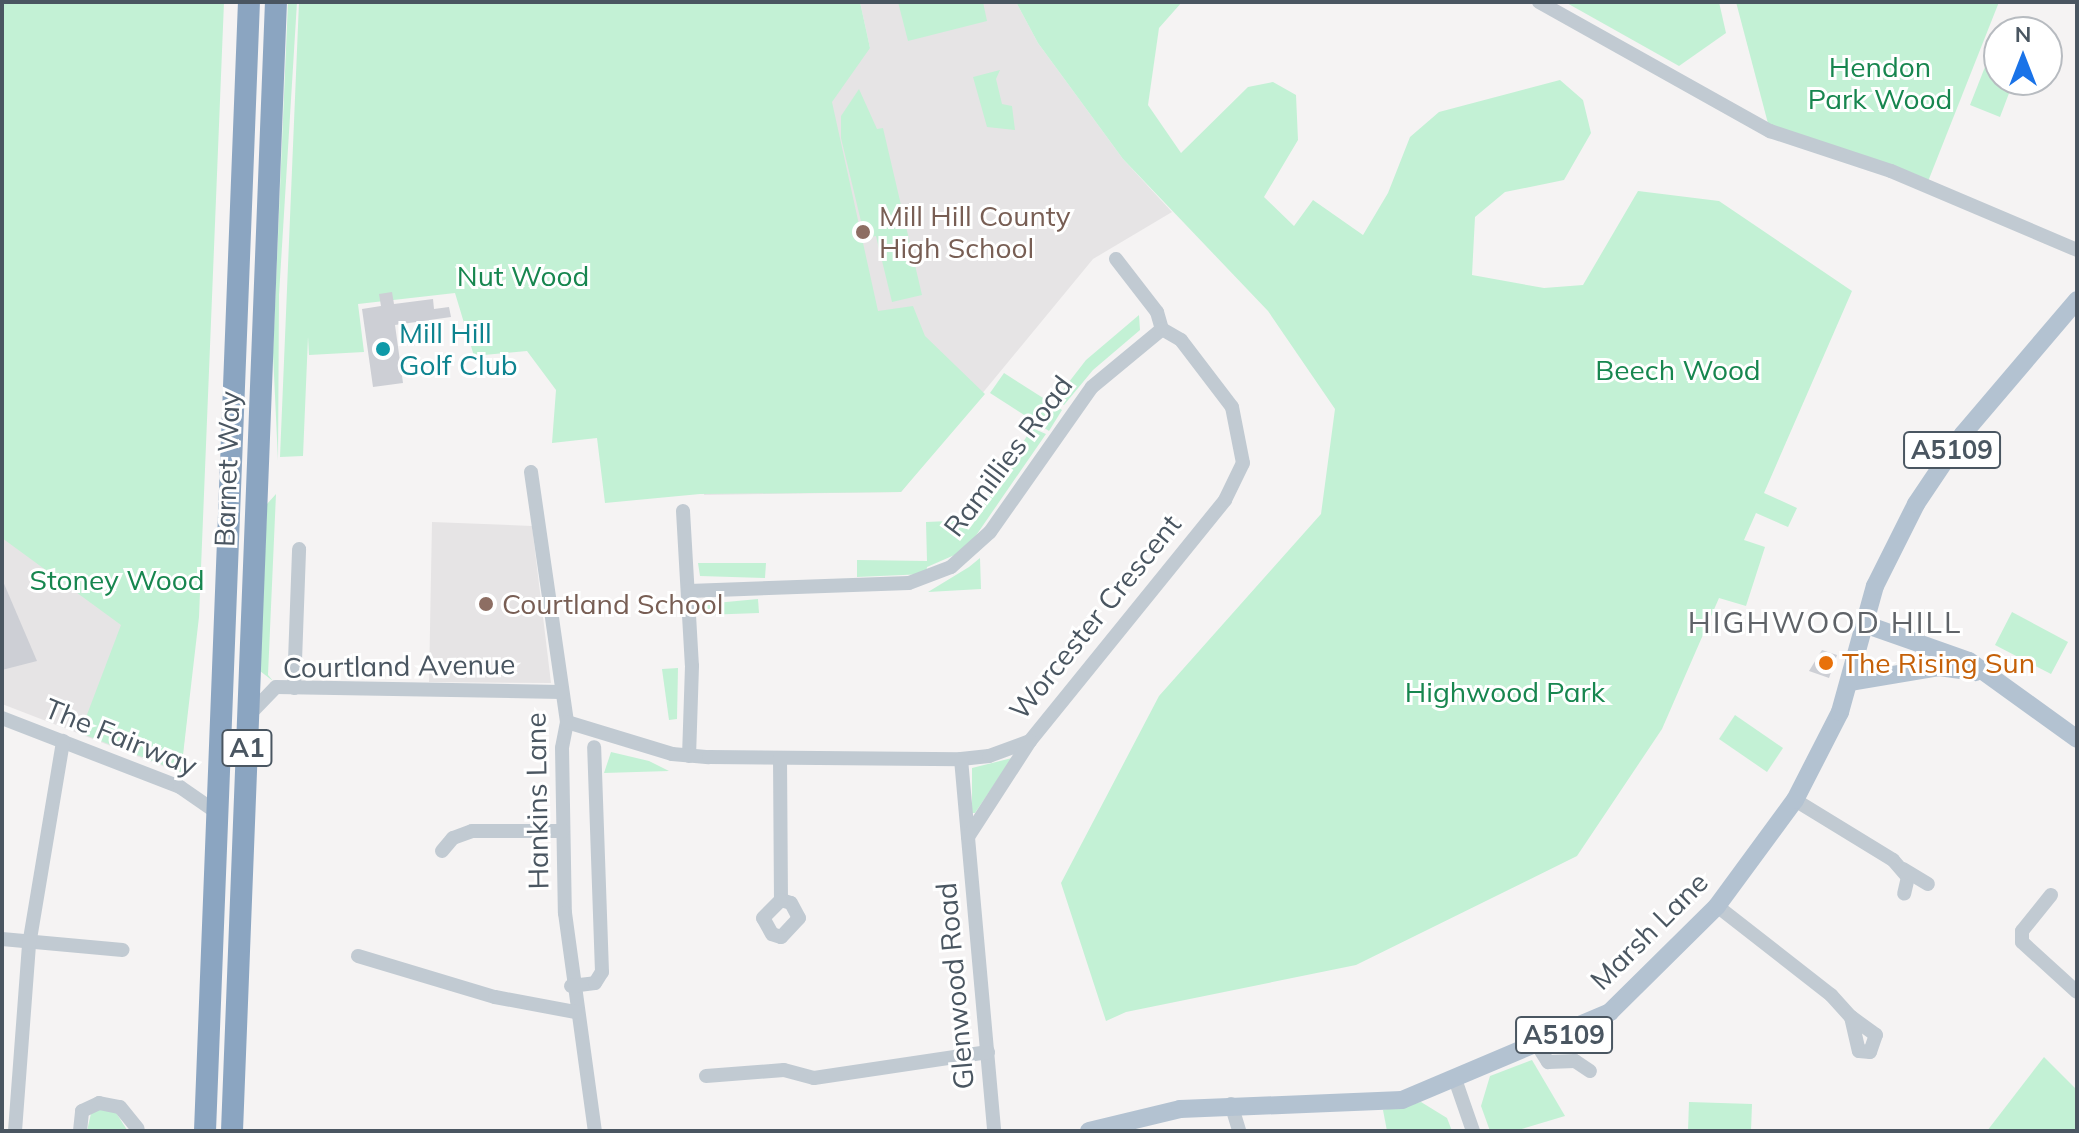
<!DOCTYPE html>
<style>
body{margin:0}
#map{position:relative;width:2079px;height:1133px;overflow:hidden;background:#f5f3f3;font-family:Mulish,sans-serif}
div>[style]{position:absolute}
.education>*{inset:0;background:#e6e4e5}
.green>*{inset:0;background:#c3f1d5}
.building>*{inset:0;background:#cdcfd5}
.minor>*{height:14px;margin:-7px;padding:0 7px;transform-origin:7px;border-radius:7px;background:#c1cad2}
.major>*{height:18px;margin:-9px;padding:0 9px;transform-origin:9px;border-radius:9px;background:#b3c2d1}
.highway>*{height:22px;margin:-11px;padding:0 11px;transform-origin:11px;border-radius:11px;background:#8ba5c1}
.dots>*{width:22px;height:22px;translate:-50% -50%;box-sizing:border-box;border:4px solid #fff;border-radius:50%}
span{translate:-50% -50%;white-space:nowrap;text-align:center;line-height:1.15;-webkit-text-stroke:6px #fff;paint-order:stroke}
.shield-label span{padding:2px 6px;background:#fff;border:2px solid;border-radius:6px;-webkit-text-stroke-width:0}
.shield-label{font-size:26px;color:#4a5661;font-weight:700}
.park-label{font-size:28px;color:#17864f}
.education-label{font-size:28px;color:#785e54}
.left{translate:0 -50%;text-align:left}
.culture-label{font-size:28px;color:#0d838f}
.street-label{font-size:28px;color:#4a5661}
.food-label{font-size:28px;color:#c56008}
.neighbourhood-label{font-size:30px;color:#5f6368;letter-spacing:2px}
.frame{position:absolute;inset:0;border:4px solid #4a5661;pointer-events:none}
.north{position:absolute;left:1983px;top:16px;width:80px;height:80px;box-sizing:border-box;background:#fff;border:2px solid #b7bbc0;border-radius:50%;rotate:0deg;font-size:22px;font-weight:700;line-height:32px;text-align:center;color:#4a5661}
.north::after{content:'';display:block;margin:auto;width:28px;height:36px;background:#1a73e8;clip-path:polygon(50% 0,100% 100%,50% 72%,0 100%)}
</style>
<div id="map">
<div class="education">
<i style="clip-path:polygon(860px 2px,1016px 2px,1038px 43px,1123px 159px,1172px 212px,1093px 259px,901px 492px,704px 495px,752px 67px,870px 48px)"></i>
<i style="clip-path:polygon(2px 502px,197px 617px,181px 773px,2px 704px)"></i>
<i style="clip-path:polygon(432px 522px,532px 526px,551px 683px,429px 682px)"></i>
</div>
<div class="green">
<i style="clip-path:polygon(2px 2px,224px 2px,199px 617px,181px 772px,80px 733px,121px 625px,2px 538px)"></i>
<i style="clip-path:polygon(288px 2px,297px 2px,279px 295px,278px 461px,273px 353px)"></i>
<i style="clip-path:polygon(299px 2px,860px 2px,870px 48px,832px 102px,878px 311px,913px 306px,925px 336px,985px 394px,901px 492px,700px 494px,605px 503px,597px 438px,552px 443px,556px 390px,527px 351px,474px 356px,455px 293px,358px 304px,364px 352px,309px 355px,308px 337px,303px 456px,280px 457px)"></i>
<i style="clip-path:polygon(898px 2px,983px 2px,987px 21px,908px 41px)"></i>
<i style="clip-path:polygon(1016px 2px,1182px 2px,1159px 28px,1148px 105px,1181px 153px,1248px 87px,1273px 82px,1296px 95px,1298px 140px,1264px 197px,1294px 226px,1313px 200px,1363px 235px,1388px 193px,1410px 137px,1439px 112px,1560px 80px,1583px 100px,1591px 133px,1564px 180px,1505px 192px,1475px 217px,1472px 275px,1544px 288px,1583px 285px,1638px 191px,1719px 201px,1852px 291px,1764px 493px,1797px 508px,1788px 527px,1756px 513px,1744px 540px,1765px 547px,1746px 606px,1719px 598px,1662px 729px,1577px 856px,1356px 965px,1126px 1012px,1106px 1021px,1061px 883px,1159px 696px,1321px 514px,1335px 409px,1268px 311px,1123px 159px,1038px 43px)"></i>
<i style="clip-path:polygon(1565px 2px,1719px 2px,1726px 33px,1679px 66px)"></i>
<i style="clip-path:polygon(1736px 2px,1999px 2px,1925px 189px,1770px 131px)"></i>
<i style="clip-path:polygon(1994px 44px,1999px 46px,1999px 80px,2014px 80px,2000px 117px,1970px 105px)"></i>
<i style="clip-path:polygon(1000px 70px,996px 79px,1002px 104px,1012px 106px,1015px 130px,987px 127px,973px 77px)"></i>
<i style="clip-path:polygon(859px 89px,877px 129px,883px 128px,922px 295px,892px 302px,876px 236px,865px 238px,841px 138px,841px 116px)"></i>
<i style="clip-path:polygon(1139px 315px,1140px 330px,1093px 370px,1064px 405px,1055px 400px,1086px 360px)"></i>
<i style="clip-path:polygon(1004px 373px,1062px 410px,1049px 431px,990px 393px)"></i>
<i style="clip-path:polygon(1032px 428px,1046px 434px,966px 550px,927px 567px,926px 574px,857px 577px,857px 560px,927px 561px,926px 522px,972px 520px,970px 508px,984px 504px)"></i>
<i style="clip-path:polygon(276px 494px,268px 675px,273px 681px,260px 671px,267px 504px)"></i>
<i style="clip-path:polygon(980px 558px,981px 589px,928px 592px,969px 567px)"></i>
<i style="clip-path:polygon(698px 563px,766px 563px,765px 578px,700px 576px)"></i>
<i style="clip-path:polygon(758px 599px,759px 613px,704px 615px,705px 604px)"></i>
<i style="clip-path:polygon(2012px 612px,2068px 642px,2051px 674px,1995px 645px)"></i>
<i style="clip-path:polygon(678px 668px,677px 719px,669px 720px,662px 669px)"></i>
<i style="clip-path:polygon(1735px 715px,1783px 748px,1767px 772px,1719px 739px)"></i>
<i style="clip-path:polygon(611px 752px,649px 761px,669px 771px,604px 773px)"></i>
<i style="clip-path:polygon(1012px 758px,975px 813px,972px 813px,972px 768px)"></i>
<i style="clip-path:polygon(2044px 1057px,2077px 1090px,2077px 1131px,1987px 1131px)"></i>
<i style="clip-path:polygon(1532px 1060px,1565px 1116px,1515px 1131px,1490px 1131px,1481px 1106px,1490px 1076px)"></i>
<i style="clip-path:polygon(1421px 1102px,1447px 1118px,1452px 1131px,1387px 1131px,1383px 1110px)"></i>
<i style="clip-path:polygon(1689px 1102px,1752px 1104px,1751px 1131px,1688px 1131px)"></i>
<i style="clip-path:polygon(92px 1109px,115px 1111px,127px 1130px,87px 1131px)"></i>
</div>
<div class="building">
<i style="clip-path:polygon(392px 292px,394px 304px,433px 299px,434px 309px,449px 307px,451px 317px,395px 325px,403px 383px,373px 387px,362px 309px,381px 306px,379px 294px)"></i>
<i style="clip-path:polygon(2px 579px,37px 661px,2px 670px)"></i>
<i style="clip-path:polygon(1822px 650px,1837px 655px,1829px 678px,1809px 671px)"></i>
</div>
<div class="minor">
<i style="left:1539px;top:2px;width:265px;rotate:29.2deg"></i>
<i style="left:1770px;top:131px;width:127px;rotate:18.3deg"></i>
<i style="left:1891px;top:171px;width:202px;rotate:23deg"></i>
<i style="left:1116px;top:259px;width:67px;rotate:52.3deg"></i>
<i style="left:1157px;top:312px;width:18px;rotate:74deg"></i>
<i style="left:531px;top:472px;width:253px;rotate:81.8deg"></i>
<i style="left:567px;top:722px;width:26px;rotate:101deg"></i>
<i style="left:562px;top:748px;width:165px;rotate:89deg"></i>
<i style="left:565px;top:913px;width:220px;rotate:82.2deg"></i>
<i style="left:683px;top:511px;width:155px;rotate:86.7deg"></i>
<i style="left:692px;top:666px;width:90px;rotate:91.9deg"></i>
<i style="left:689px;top:591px;width:220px;rotate:-2.1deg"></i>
<i style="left:909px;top:583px;width:45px;rotate:-20.9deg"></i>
<i style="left:951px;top:567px;width:52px;rotate:-41.9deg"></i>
<i style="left:990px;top:532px;width:177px;rotate:-54.9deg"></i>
<i style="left:1092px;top:387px;width:91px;rotate:-39.6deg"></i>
<i style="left:294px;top:688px;width:139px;rotate:-87.9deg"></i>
<i style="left:248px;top:716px;width:40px;rotate:-46deg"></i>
<i style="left:276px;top:687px;width:285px;rotate:1deg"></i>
<i style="left:2px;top:718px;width:191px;rotate:21.2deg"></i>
<i style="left:180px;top:787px;width:44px;rotate:34.8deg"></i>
<i style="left:567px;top:722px;width:110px;rotate:16.9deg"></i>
<i style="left:672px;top:754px;width:37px;rotate:5deg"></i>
<i style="left:709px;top:757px;width:252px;rotate:0.5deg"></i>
<i style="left:961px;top:759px;width:28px;rotate:-6deg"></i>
<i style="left:989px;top:756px;width:44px;rotate:-20.1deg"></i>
<i style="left:1030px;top:741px;width:310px;rotate:-51deg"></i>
<i style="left:1225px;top:500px;width:41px;rotate:-64.1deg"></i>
<i style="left:1243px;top:463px;width:57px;rotate:-101.1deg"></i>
<i style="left:1232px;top:407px;width:84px;rotate:-127.3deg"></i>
<i style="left:1181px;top:340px;width:22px;rotate:-150deg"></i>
<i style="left:780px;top:758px;width:142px;rotate:89.6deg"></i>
<i style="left:781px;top:900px;width:10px;rotate:17deg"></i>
<i style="left:791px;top:903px;width:17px;rotate:62deg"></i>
<i style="left:799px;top:918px;width:26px;rotate:133deg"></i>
<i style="left:781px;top:937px;width:9px;rotate:-162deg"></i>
<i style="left:772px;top:934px;width:18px;rotate:-119deg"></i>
<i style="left:763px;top:918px;width:25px;rotate:-45deg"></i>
<i style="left:961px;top:759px;width:373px;rotate:84.9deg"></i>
<i style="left:1795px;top:800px;width:115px;rotate:31.5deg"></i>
<i style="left:1893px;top:860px;width:23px;rotate:49deg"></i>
<i style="left:1908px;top:877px;width:17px;rotate:103deg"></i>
<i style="left:968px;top:837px;width:114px;rotate:-57.1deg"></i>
<i style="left:442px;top:851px;width:17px;rotate:-50deg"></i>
<i style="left:453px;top:838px;width:20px;rotate:-20deg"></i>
<i style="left:472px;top:831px;width:91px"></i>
<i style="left:1903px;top:869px;width:29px;rotate:31deg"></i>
<i style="left:2051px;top:895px;width:46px;rotate:128.9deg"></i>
<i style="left:2022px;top:931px;width:11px;rotate:90deg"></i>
<i style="left:2022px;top:942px;width:74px;rotate:42.3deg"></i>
<i style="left:1717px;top:906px;width:145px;rotate:38deg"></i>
<i style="left:1831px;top:995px;width:30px;rotate:48deg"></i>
<i style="left:1851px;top:1017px;width:35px;rotate:77deg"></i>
<i style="left:1859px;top:1051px;width:11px;rotate:5deg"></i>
<i style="left:1870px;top:1052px;width:18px;rotate:-71deg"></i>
<i style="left:1876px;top:1035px;width:31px;rotate:-144deg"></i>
<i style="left:2px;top:939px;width:121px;rotate:5.2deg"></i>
<i style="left:358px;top:956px;width:143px;rotate:16.7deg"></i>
<i style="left:495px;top:997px;width:81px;rotate:10.6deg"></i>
<i style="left:571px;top:986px;width:24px;rotate:-7deg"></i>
<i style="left:595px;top:983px;width:13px;rotate:-58deg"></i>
<i style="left:602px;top:972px;width:225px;rotate:-92deg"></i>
<i style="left:1538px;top:1046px;width:19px;rotate:58deg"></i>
<i style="left:1548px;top:1062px;width:27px;rotate:-2deg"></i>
<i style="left:1575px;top:1061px;width:18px;rotate:34deg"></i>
<i style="left:706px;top:1076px;width:78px;rotate:-4.4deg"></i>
<i style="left:784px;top:1070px;width:31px;rotate:15deg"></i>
<i style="left:814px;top:1078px;width:176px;rotate:-8.5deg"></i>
<i style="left:1456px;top:1082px;width:52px;rotate:70.9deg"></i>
<i style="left:1231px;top:1104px;width:28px;rotate:73deg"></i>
<i style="left:15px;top:1131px;width:187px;rotate:-85.7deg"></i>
<i style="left:29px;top:945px;width:207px;rotate:-80.5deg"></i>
<i style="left:80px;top:1131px;width:20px;rotate:-84deg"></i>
<i style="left:82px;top:1111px;width:19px;rotate:-25deg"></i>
<i style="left:99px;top:1103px;width:21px;rotate:11deg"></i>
<i style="left:120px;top:1107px;width:28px;rotate:51deg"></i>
</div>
<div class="major">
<i style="left:1867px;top:625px;width:108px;rotate:19.4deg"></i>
<i style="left:1969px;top:661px;width:133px;rotate:35.8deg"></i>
<i style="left:1851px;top:682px;width:89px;rotate:-9.7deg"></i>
<i style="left:1939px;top:667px;width:37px;rotate:8deg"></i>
<i style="left:1089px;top:1131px;width:94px;rotate:-13.6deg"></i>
<i style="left:1180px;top:1109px;width:222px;rotate:-2.3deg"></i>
<i style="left:1402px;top:1100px;width:226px;rotate:-22.9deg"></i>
<i style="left:1610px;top:1012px;width:151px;rotate:-44.7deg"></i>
<i style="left:1717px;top:906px;width:132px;rotate:-53.7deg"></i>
<i style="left:1795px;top:800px;width:99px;rotate:-62.9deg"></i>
<i style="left:1840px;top:712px;width:131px;rotate:-74.5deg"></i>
<i style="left:1875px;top:586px;width:92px;rotate:-63.4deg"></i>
<i style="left:1916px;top:504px;width:84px;rotate:-56.1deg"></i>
<i style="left:1963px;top:434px;width:176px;rotate:-49.6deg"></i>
</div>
<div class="highway">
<i style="left:205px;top:1131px;width:1130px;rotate:-87.77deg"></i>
<i style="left:232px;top:1131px;width:1130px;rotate:-87.77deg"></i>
</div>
<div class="dots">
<i style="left:863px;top:232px;background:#8d6e63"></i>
<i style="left:383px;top:349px;background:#0f9aa8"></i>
<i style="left:486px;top:604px;background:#8d6e63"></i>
<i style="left:1826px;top:663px;background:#e8710a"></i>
</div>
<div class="shield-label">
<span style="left:1952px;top:450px">A5109</span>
<span style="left:247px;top:748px">A1</span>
<span style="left:1564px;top:1035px">A5109</span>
</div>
<div class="park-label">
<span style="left:1880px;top:83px">Hendon<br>Park Wood</span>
<span style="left:523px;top:276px">Nut Wood</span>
<span style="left:1678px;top:370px">Beech Wood</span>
<span style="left:117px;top:580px">Stoney Wood</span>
<span style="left:1505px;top:692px">Highwood Park</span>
</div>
<div class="education-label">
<span class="left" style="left:879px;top:232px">Mill Hill County<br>High School</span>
<span class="left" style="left:502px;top:604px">Courtland School</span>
</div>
<div class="culture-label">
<span class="left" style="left:399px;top:349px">Mill Hill<br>Golf Club</span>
</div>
<div class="street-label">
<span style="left:1008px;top:456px;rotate:-53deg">Ramillies Road</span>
<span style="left:227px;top:469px;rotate:-88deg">Barnet Way</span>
<span style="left:1095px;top:617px;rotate:-51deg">Worcester Crescent</span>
<span style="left:399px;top:666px;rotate:-1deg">Courtland Avenue</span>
<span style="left:121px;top:737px;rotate:22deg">The Fairway</span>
<span style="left:537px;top:801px;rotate:-91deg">Hankins Lane</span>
<span style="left:1649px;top:931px;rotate:-45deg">Marsh Lane</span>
<span style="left:955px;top:986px;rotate:-95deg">Glenwood Road</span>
</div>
<div class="food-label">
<span class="left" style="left:1842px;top:663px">The Rising Sun</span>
</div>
<div class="neighbourhood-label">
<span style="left:1825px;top:622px">HIGHWOOD HILL</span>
</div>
<div class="frame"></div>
<div class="north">N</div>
</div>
